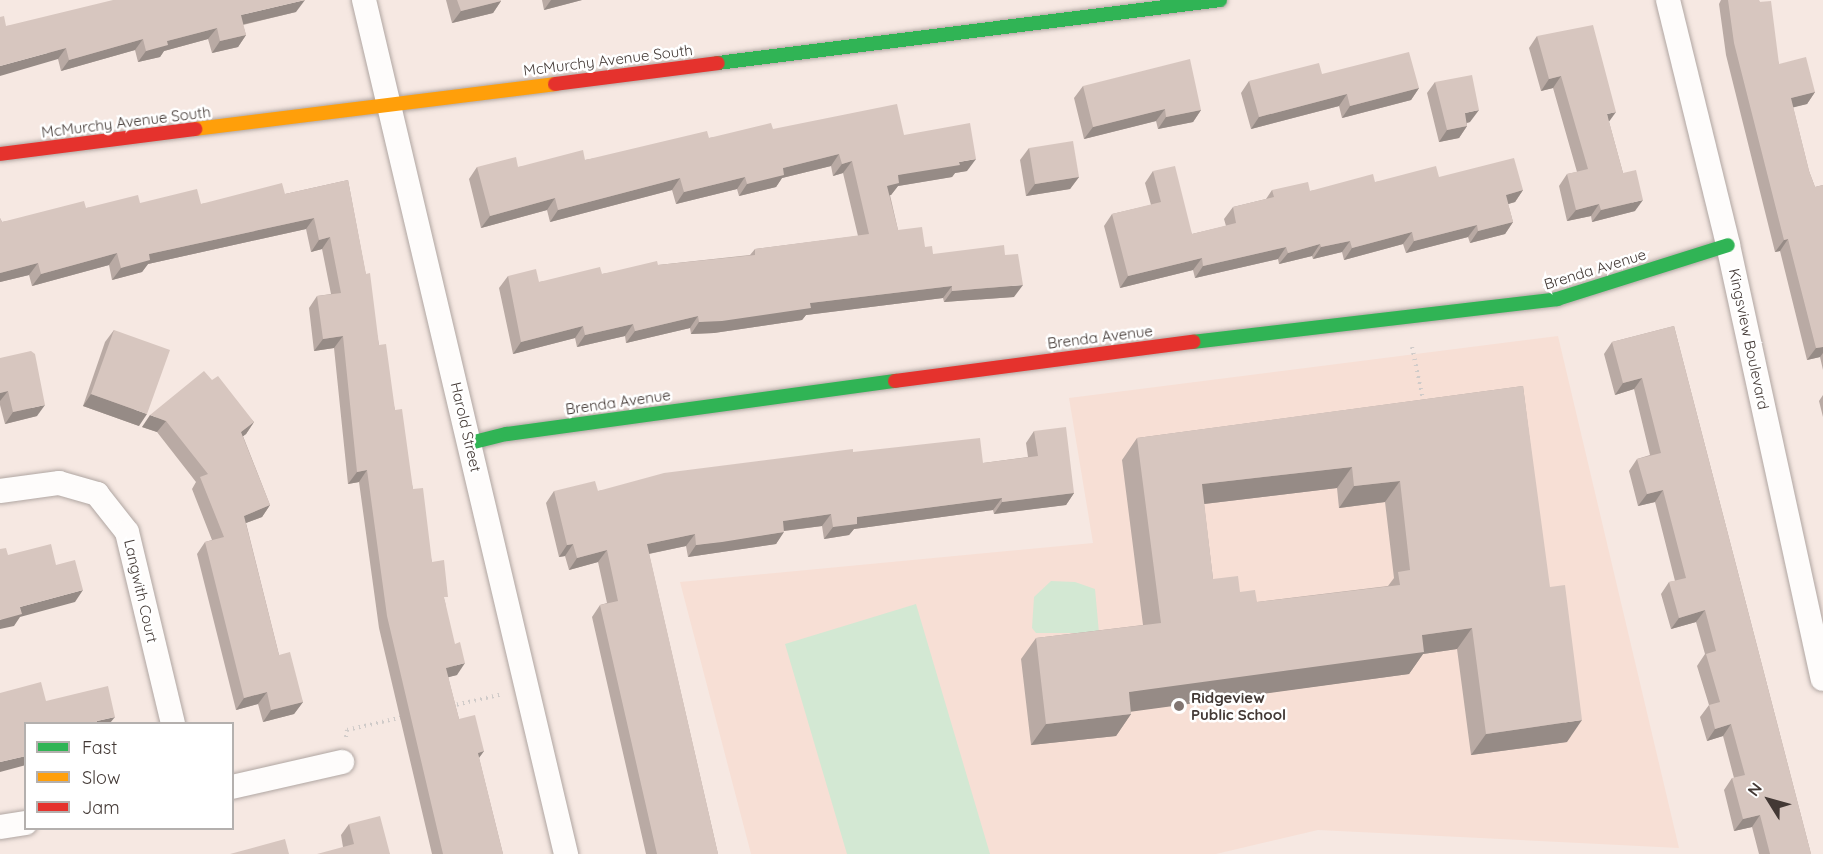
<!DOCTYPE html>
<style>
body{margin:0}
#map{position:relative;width:1823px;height:854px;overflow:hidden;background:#f6e8e2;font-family:Quicksand,sans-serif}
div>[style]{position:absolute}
.built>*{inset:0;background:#f7dfd5}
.green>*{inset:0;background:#d3e8d3}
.path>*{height:4px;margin-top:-2px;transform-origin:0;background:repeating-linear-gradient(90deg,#d0cbc9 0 1.5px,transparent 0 6px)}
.roads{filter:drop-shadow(0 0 2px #b0a6a2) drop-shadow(0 0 2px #b0a6a2)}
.street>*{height:24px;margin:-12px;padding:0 12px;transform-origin:12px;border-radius:12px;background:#fefcfb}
.fast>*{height:14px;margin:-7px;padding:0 7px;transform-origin:7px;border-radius:7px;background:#30b455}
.slow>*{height:14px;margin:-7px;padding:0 7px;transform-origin:7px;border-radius:7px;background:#ff9f0a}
.jam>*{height:14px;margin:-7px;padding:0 7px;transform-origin:7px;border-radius:7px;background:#e5322d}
.wall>*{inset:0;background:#b9aaa4}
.shaded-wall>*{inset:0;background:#968b86}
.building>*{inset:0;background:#d7c6bf}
.dots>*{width:16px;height:16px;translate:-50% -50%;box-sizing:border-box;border:3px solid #fff;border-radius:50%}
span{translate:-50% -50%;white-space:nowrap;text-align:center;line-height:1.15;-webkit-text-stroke:5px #fff;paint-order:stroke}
.street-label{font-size:15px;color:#433935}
.poi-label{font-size:15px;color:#433935;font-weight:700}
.left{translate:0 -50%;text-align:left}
.legend{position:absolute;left:24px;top:722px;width:210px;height:108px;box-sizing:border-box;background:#fff;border:2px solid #b4b0ae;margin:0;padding:8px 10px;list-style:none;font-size:18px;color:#433935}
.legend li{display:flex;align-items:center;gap:12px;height:30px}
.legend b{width:30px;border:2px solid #b4b0ae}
.north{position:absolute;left:1739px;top:770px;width:60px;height:60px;-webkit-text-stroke:4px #fff;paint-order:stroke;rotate:307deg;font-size:16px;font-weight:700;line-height:24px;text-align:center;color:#433935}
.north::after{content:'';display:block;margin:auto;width:21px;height:27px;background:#433935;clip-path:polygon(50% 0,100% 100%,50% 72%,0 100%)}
</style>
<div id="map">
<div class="built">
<i style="clip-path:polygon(1558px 336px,1679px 848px,1318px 830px,1216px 854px,751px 854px,680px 582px,1093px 543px,1069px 398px)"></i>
</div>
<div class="green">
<i style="clip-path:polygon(1051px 581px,1075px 582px,1095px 589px,1099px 633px,1036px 633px,1032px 628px,1034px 597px)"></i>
<i style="clip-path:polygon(916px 604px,990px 854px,847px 854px,785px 644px)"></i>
</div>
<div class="path">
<i style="left:1412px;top:347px;width:58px;rotate:78.1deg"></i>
<i style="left:451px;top:706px;width:53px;rotate:-13deg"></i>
<i style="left:346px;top:737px;width:7px;rotate:-82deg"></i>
<i style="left:347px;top:730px;width:57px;rotate:-13.1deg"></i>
</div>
<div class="roads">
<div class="street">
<i style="left:364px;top:0;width:878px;rotate:76.69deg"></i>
<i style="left:1668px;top:0;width:252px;rotate:76.2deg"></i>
<i style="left:1728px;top:245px;width:444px;rotate:77.7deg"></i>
<i style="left:0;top:491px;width:60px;rotate:-7.7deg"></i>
<i style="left:59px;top:483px;width:40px;rotate:16deg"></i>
<i style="left:97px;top:494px;width:48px;rotate:51.7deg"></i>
<i style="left:127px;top:532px;width:197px;rotate:76.5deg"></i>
<i style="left:232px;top:787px;width:113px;rotate:-12.8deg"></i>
<i style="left:0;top:827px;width:26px;rotate:-9deg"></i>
</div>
<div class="fast">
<i style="left:718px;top:63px;width:506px;rotate:-7.15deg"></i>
<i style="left:1193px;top:342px;width:367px;rotate:-6.7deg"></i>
<i style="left:1557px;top:299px;width:179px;rotate:-17.5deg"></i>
<i style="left:470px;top:443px;width:38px;rotate:-14deg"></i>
<i style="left:507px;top:434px;width:392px;rotate:-7.8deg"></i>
</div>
<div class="slow">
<i style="left:195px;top:129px;width:363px;rotate:-7.1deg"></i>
</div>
<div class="jam">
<i style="left:555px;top:84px;width:164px;rotate:-7.3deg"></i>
<i style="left:0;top:154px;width:197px;rotate:-7.3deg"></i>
<i style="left:895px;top:381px;width:301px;rotate:-7.5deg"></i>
</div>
</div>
<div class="wall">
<i style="clip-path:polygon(446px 0,501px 0,501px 1px,493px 13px,452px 23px)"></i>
<i style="clip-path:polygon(542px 0,582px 0,544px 10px)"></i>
<i style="clip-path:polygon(1721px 0,1759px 0,1779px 64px,1815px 92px,1807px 104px,1793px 107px,1809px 171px,1815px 187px,1823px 185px,1823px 370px,1820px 357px,1807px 360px,1780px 251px,1775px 252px,1726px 55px,1719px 4px)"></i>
<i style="clip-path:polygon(296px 12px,243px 25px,246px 35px,238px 47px,212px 53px,208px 39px,164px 51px,160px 57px,138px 62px,135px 50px,61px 71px,58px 59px,6px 26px)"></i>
<i style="clip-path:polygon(1537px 36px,1609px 122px,1623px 173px,1635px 211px,1592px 222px,1591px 216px,1567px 221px,1559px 186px,1567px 174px,1577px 172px,1553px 88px,1541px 91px,1529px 48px)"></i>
<i style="clip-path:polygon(1322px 74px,1419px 88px,1411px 100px,1342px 118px,1339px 106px,1251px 129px,1241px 93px,1249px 81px)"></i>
<i style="clip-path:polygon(1435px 82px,1470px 122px,1467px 123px,1467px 126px,1459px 138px,1439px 142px,1427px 93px)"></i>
<i style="clip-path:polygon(1083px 86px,1201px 110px,1193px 122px,1158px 129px,1156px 121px,1084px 139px,1074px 98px)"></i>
<i style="clip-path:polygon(773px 129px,904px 135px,967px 171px,955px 173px,952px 177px,898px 186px,891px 195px,890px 195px,898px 230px,925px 247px,933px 254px,1005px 255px,1014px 297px,944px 302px,943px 298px,806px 315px,802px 320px,714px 333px,691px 334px,690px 328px,626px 343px,625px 336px,577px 347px,575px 338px,513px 354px,499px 288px,508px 276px,539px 282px,602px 274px,658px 265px,750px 255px,755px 249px,858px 236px,843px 173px,833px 176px,831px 166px,782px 178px,776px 187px,739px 196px,737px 189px,676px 204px,672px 190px,550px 222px,547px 210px,481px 228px,469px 179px,477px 167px,518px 167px,585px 160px,709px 138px)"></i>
<i style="clip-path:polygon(1029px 148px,1079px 177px,1070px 189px,1026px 196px,1020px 160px)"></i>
<i style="clip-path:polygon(1153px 171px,1192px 234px,1226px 226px,1224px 219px,1233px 207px,1266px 199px,1272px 190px,1310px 191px,1375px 182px,1439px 177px,1523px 190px,1515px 202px,1508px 204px,1513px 222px,1505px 234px,1470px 243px,1468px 237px,1406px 253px,1403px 244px,1344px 260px,1342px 252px,1313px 259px,1312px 256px,1279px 264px,1278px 259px,1195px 278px,1193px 270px,1120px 288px,1104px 226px,1112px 214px,1151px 205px,1145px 183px)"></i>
<i style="clip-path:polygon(348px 180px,379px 345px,395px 410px,413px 489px,432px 562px,445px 602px,457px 675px,448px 677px,459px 719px,484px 751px,479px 758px,503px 854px,432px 854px,379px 628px,359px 482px,348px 484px,334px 348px,314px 351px,309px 308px,317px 296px,331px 294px,322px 249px,311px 252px,306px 229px,148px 264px,142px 272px,112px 280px,109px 265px,32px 286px,29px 275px,0 282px,0 218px,2px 222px,86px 208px,140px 203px,201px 204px,285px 194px)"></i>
<i style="clip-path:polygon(1674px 326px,1811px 854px,1759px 854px,1752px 827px,1734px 831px,1724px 790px,1732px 778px,1734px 778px,1723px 736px,1707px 741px,1700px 717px,1709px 705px,1697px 666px,1705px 654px,1696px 622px,1671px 629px,1661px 594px,1669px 582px,1675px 581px,1655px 502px,1638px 506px,1629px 471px,1637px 459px,1650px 455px,1634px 389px,1615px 395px,1604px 354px,1612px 342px)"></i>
<i style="clip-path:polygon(114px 330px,139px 426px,83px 406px,105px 342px)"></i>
<i style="clip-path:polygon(0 358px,37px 416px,5px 424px,0 405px)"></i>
<i style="clip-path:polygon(212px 380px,254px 422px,246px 434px,243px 436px,270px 505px,262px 517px,246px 523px,279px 655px,303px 702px,294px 714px,263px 722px,258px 704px,236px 710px,197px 554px,205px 542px,212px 540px,192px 489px,196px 482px,157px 432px,142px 427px)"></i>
<i style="clip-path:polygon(evenodd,1523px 386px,1567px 742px,1471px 755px,1457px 649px,1423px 654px,1409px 674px,1131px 711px,1131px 714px,1116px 736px,1031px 745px,1021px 659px,1036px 638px,1143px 625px,1122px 460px,1137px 438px,1523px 386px,1337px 488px,1339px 508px,1385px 502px,1394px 578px,1388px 586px,1257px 602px,1240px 592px,1213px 579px,1204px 504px,1337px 488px)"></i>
<i style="clip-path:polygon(1823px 395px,1823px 417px,1819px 401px)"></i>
<i style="clip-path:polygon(1034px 431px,1074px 493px,1066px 505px,994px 514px,993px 510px,854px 529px,849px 535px,824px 539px,822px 526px,784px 531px,776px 544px,688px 557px,686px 546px,649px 554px,718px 854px,646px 854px,592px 617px,600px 605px,607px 603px,598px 562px,569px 570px,565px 556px,559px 557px,546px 503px,554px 491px,598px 491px,853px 452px,983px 463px,1028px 457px,1026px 443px)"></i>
<i style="clip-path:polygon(349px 824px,390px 854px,343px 847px,341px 835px)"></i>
</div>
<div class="shaded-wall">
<i style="clip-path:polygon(305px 0,296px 12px,232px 27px,241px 15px)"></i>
<i style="clip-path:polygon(551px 0,582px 0,544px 10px)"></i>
<i style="clip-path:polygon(501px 1px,493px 13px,452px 23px,461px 11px)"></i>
<i style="clip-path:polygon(217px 28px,208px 39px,164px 51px,160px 57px,138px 62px,146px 51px,167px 41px)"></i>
<i style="clip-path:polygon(246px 35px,238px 47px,212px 53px,220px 41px)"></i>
<i style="clip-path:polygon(143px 39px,135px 50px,61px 71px,69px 60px)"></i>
<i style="clip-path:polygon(66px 48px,58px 59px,0 76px,0 66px)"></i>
<i style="clip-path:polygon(1561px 76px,1553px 88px,1541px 91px,1549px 79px)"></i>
<i style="clip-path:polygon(1419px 88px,1411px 100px,1342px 118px,1350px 106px)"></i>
<i style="clip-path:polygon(1815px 92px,1807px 104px,1783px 110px,1791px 98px)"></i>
<i style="clip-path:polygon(1347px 94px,1339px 106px,1251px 129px,1259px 117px)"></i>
<i style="clip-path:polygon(1165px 109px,1156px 121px,1084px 139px,1093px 127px)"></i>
<i style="clip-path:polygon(1201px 110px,1193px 122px,1158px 129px,1166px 117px)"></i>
<i style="clip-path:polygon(1479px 110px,1470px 122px,1457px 125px,1465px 113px)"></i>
<i style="clip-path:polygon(1616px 112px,1608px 123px,1607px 114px)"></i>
<i style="clip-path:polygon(1467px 126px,1459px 138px,1439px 142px,1447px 130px)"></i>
<i style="clip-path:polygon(839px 154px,831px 166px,782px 178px,776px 187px,739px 196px,747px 184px,783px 168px)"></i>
<i style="clip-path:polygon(976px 159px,967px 171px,955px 173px,952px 177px,898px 186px,891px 195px,879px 198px,887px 186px,898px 175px,959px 162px)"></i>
<i style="clip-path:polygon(852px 161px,843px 173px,833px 176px,842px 164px)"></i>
<i style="clip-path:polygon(745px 177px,737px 189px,676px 204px,684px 192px)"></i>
<i style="clip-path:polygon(1079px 177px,1070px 189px,1026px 196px,1035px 184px)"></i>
<i style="clip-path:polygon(680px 178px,672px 190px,550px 222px,558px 210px)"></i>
<i style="clip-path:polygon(1523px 190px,1515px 202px,1498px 207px,1506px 195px)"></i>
<i style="clip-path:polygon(555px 198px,547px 210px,481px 228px,490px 216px)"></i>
<i style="clip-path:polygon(1643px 200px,1635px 211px,1592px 222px,1601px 210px)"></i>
<i style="clip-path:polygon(1599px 204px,1591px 216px,1567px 221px,1576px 210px)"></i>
<i style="clip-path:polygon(314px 218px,306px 229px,148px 264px,142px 272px,112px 280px,121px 268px,149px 254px)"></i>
<i style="clip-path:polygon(1513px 222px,1505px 234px,1470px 243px,1478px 231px)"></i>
<i style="clip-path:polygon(1477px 225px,1468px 237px,1406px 253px,1414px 241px)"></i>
<i style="clip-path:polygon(1412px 232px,1403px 244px,1344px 260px,1352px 248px)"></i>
<i style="clip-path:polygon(330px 237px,322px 249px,311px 252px,319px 240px)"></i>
<i style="clip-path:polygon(1788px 239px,1780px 251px,1775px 252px,1784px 240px)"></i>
<i style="clip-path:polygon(1350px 241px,1342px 252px,1313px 259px,1321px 247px)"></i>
<i style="clip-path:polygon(1320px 244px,1312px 256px,1279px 264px,1288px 253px)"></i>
<i style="clip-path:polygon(1286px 247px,1278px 259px,1195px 278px,1203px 266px)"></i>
<i style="clip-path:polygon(117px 253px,109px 265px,32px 286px,41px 274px)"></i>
<i style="clip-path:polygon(1202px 258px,1193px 270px,1120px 288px,1128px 276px)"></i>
<i style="clip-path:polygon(38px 263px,29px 275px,0 282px,0 273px)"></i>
<i style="clip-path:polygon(1023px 285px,1014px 297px,944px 302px,952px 291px)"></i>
<i style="clip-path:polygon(952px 286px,943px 298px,806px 315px,802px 320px,714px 333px,691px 334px,699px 322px,810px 303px)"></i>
<i style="clip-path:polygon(698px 316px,690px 328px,626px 343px,635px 331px)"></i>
<i style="clip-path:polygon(633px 324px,625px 336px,577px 347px,585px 335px)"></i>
<i style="clip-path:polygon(583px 326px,575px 338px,513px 354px,521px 342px)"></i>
<i style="clip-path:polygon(343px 336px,334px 348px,314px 351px,323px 339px)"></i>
<i style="clip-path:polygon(1823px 347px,1823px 353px,1820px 357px,1807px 360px,1816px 348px)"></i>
<i style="clip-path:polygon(1642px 378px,1634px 389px,1615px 395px,1623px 383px)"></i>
<i style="clip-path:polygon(8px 391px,0 401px,0 393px)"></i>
<i style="clip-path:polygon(91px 394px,147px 414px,139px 426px,83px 406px)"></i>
<i style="clip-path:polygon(45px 405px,37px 416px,5px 424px,13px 412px)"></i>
<i style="clip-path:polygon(150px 415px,166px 421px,157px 432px,142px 427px)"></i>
<i style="clip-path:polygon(254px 422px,246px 434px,233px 444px,241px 432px)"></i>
<i style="clip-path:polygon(1352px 467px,1337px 488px,1187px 506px,1202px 484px)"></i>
<i style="clip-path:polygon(367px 470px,359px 482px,348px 484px,357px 472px)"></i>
<i style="clip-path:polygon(1400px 481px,1385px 502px,1339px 508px,1354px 486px)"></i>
<i style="clip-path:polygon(1663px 490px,1655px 502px,1638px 506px,1647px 494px)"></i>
<i style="clip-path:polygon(1074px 493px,1066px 505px,994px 514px,1002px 502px)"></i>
<i style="clip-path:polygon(1002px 498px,993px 510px,854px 529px,849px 535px,824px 539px,833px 527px,857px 517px)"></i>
<i style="clip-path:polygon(270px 505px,262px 517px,235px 527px,244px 516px)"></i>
<i style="clip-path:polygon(831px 514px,822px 526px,775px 532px,783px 521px)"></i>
<i style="clip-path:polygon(784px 532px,776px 544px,688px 557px,696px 545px)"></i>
<i style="clip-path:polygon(695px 534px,686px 546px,638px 556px,647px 544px)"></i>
<i style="clip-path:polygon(573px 544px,565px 556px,559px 557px,567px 545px)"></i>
<i style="clip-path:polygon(607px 550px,598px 562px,569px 570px,577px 558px)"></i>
<i style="clip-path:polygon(83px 590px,75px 602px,20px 617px,14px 626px,0 629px,0 620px,20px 607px)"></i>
<i style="clip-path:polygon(1705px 610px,1696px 622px,1671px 629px,1679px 618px)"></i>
<i style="clip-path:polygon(1472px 628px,1457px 649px,1423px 654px,1409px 674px,1114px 714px,1129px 692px,1422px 635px)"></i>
<i style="clip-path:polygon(465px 663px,457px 675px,438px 680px,446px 668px)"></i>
<i style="clip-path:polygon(267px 692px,258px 704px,236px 710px,244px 698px)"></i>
<i style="clip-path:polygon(303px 702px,294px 714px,263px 722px,271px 710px)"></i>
<i style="clip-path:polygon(1131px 714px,1116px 736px,1031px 745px,1046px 724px)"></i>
<i style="clip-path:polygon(115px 717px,110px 723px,95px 723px,97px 721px)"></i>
<i style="clip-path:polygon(1582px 720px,1567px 742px,1471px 755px,1486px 734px)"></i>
<i style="clip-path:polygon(1731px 724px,1723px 736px,1707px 741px,1715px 729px)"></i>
<i style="clip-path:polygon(484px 751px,475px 763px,478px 753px)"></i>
<i style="clip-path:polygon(26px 756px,26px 765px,0 772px,0 762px)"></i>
<i style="clip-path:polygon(1760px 815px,1752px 827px,1734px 831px,1743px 819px)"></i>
</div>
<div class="building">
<i style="clip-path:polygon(113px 0,305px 0,241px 15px,246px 35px,220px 41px,217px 28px,167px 41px,168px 45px,146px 51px,143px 39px,69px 60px,66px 48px,0 66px,0 17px,4px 16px,6px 26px)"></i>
<i style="clip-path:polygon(457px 0,501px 0,501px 1px,461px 11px)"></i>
<i style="clip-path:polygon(1728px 0,1759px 0,1759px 2px,1771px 1px,1779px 64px,1806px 57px,1815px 92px,1791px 98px,1809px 171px,1815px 187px,1823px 185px,1823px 347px,1816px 348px,1788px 239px,1784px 240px,1734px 43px)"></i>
<i style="clip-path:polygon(1593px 25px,1616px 112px,1607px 114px,1623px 173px,1636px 170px,1643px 200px,1601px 210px,1599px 204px,1576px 210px,1567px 174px,1588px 169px,1561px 76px,1549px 79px,1537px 36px)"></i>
<i style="clip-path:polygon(1409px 52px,1419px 88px,1350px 106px,1347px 94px,1259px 117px,1249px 81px,1319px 63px,1322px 74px)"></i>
<i style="clip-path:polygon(1190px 59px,1201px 110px,1166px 117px,1165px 109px,1093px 127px,1083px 86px)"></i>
<i style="clip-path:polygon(1472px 75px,1479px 110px,1465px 113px,1467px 126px,1447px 130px,1435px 82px)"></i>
<i style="clip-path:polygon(897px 104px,904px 135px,970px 123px,976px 159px,959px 162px,960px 165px,898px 175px,899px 183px,887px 186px,898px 230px,922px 227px,925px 247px,932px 246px,933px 254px,1004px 245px,1005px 255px,1018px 254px,1023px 285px,952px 291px,952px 286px,810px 303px,811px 308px,722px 321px,699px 322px,698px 316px,635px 331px,633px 324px,585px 335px,583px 326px,521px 342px,508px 276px,536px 269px,539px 282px,600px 267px,602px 274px,657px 261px,658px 265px,755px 255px,755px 249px,869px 234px,852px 161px,842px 164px,839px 154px,783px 168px,784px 175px,747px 184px,745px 177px,684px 192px,680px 178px,558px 210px,555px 198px,490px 216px,477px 167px,516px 157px,518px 167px,583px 150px,585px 160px,707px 131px,709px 138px,771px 123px,773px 129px)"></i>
<i style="clip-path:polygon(1073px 141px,1079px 177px,1035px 184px,1029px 148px)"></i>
<i style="clip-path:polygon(1514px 158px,1523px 190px,1506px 195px,1513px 222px,1478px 231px,1477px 225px,1414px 241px,1412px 232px,1352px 248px,1350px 241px,1321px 247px,1320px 244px,1288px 253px,1286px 247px,1203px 266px,1202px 258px,1128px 276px,1112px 214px,1161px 202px,1153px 171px,1175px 166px,1192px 234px,1236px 223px,1233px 207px,1274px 197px,1272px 190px,1308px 182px,1310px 191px,1373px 174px,1375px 182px,1436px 166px,1439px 177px)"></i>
<i style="clip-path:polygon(348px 180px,366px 274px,370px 273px,379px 345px,386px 344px,395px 410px,402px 409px,413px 489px,423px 488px,432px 562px,444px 560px,448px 597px,444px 597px,455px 644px,460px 642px,465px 663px,446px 668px,459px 719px,475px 715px,484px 751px,478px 753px,503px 854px,443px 854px,387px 616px,367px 470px,357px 472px,343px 336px,323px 339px,317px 296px,341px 293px,330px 237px,319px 240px,314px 218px,149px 254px,150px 260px,121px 268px,117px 253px,41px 274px,38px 263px,0 273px,0 218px,2px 222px,84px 201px,86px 208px,138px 195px,140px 203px,197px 189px,201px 204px,282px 183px,285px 194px)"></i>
<i style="clip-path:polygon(1674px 326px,1811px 854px,1770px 854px,1760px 815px,1743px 819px,1732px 778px,1745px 775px,1731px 724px,1715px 729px,1709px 705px,1720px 702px,1706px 654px,1716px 651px,1705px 610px,1679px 618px,1669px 582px,1686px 578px,1663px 490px,1647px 494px,1637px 459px,1661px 453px,1642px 378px,1623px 383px,1612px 342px)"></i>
<i style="clip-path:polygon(114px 330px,170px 350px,147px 414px,91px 394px)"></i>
<i style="clip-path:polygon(31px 351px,35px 354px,45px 405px,13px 412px,8px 391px,0 393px,0 358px)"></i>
<i style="clip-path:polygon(204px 371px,212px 380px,218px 376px,254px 422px,241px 432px,270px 505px,244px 516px,279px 655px,290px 652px,303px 702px,271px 710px,267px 692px,244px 698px,205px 542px,224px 537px,200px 477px,208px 474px,166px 421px,150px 415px)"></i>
<i style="clip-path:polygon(evenodd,1523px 386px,1550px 587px,1565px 585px,1582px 720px,1486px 734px,1472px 628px,1422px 635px,1424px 652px,1129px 692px,1131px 714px,1046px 724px,1036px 638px,1161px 623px,1137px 438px,1523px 386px,1352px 467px,1354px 486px,1400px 481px,1410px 570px,1398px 572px,1400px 585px,1257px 602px,1255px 590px,1240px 592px,1238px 576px,1213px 579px,1202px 484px,1352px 467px)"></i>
<i style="clip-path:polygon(1066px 427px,1074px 493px,1002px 502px,1002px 498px,857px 517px,857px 524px,833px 527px,831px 514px,783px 521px,784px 532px,722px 542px,696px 545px,695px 534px,647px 544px,718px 854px,657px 854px,600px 605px,618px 601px,607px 550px,577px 558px,573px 544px,567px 545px,554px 491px,595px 481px,598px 491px,664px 473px,853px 449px,853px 452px,980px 438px,983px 463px,1038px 456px,1034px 431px)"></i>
<i style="clip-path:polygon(51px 544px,56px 565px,75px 560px,83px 590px,20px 607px,22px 614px,0 620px,0 549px,6px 548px,8px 555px)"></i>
<i style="clip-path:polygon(41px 682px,46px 701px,108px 686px,115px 717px,97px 721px,97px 723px,26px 723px,26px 756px,0 762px,0 693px)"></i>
<i style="clip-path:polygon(380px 816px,390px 854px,317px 854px,354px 844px,349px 824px)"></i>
<i style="clip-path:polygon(285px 839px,289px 854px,230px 854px)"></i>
</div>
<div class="dots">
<i style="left:1179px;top:706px;background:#827672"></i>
</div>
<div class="street-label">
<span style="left:608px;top:60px;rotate:-7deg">McMurchy Avenue South</span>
<span style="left:126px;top:122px;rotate:-7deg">McMurchy Avenue South</span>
<span style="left:1595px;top:269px;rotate:-17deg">Brenda Avenue</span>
<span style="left:1100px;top:337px;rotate:-7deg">Brenda Avenue</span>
<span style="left:1749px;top:339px;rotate:78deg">Kingsview Boulevard</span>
<span style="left:618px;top:402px;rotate:-8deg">Brenda Avenue</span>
<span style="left:466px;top:427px;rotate:77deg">Harold Street</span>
<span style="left:141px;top:591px;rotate:77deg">Langwith Court</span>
</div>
<div class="poi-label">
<span class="left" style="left:1191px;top:706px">Ridgeview<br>Public School</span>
</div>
<ul class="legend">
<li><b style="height:8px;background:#30b455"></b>Fast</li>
<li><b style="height:8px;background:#ff9f0a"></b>Slow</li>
<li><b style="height:8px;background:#e5322d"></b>Jam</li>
</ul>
<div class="north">N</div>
</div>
